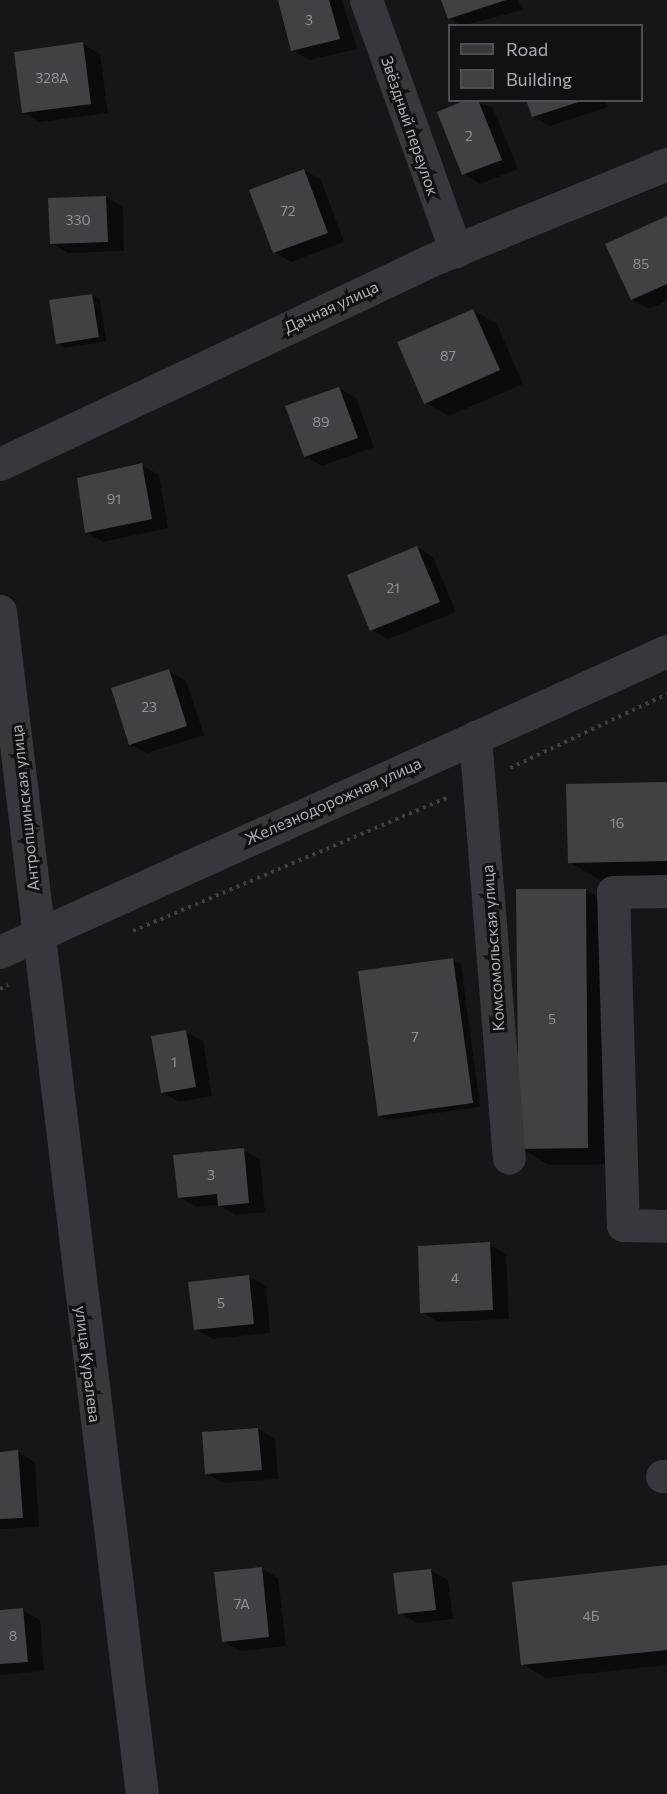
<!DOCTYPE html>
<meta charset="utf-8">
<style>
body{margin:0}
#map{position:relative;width:667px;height:1794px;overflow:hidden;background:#161618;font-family:Commissioner,sans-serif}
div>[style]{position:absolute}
.shadow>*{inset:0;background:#0007}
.building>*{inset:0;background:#404145}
.path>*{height:4px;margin-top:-2px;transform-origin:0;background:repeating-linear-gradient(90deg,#3d3f44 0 3px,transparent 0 7.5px)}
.minor>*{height:33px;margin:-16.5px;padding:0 16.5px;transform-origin:16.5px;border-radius:16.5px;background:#37383d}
span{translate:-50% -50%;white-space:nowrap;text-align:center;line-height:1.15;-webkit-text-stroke:6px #111113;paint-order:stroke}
.number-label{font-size:14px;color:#8e929b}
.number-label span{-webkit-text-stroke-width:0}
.street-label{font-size:16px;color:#a8adb8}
.legend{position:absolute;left:448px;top:24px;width:195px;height:78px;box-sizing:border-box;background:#111113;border:2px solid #4d4f55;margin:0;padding:8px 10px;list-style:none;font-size:18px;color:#a8adb8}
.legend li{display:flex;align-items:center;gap:12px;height:30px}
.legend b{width:30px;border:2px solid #4d4f55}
</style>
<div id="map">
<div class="shadow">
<i style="clip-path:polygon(280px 0,342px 0,357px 49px,309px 60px,292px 50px)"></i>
<i style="clip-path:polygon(443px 0,518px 0,522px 10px,461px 26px,449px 18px)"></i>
<i style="clip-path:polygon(83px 44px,100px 54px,108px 113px,40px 122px,23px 112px)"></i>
<i style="clip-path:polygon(470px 100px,493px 108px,518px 169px,480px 184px,464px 174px)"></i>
<i style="clip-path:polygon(528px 100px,606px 100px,608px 107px,550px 126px,533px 116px)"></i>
<i style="clip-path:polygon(304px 170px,321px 180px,344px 242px,291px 262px,274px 252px)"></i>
<i style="clip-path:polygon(106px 197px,123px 207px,124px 251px,68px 253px,51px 243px)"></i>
<i style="clip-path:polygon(667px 217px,667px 301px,649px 309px,632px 299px)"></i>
<i style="clip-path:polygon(92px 295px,100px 300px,106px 341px,65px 348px,57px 343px)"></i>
<i style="clip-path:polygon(473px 310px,497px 324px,523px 384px,449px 416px,425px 403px)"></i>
<i style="clip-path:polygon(339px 388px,356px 398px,374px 447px,322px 466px,305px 456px)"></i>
<i style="clip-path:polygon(142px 465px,159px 475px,168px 528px,103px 542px,86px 532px)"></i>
<i style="clip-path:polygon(417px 547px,433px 557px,456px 612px,388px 639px,371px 630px)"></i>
<i style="clip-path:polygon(169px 671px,186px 681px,204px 735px,147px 753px,130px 744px)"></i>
<i style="clip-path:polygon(667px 783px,667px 882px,605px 883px,569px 862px)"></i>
<i style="clip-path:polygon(585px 890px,615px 907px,617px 1164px,549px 1165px,520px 1148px)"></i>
<i style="clip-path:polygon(453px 960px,461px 964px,480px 1107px,388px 1120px,379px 1115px)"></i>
<i style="clip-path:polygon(186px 1032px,203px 1041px,212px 1096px,179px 1102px,162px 1092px)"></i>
<i style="clip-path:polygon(243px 1150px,260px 1160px,265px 1212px,236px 1215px,218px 1205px,196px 1207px,179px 1197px)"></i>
<i style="clip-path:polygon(489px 1244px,506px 1254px,509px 1319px,439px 1322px,422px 1312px)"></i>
<i style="clip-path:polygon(249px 1277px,266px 1286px,270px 1333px,212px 1339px,195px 1329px)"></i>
<i style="clip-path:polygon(258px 1429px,275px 1439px,278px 1479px,223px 1483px,206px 1473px)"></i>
<i style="clip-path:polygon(18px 1452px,35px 1462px,39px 1527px,0 1529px,0 1453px)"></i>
<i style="clip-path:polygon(667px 1567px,667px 1665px,546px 1678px,522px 1664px)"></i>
<i style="clip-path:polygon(261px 1568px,278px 1578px,286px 1646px,240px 1651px,223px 1641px)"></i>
<i style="clip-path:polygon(431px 1570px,448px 1580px,453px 1619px,417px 1623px,400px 1613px)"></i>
<i style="clip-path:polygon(23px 1610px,40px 1620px,44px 1671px,0 1675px,0 1612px)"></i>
</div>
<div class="building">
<i style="clip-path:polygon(278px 0,329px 0,340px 39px,291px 51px)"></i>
<i style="clip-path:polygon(441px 0,506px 0,448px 19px)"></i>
<i style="clip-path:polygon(83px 42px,91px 104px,22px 113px,14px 52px)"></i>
<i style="clip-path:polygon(466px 100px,478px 100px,502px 160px,462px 175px,437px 112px)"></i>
<i style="clip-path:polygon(526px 100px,582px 100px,582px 101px,532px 117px)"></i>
<i style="clip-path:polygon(304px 169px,328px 233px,273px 253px,249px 190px)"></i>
<i style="clip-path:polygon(106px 196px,108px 242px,50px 244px,48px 198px)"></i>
<i style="clip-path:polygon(667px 216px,667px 284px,631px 300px,605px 244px)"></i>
<i style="clip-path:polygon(92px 294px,99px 337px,56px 344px,49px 300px)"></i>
<i style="clip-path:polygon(473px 309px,500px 370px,424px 404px,397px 342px)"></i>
<i style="clip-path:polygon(339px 387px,358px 438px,304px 457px,285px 406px)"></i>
<i style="clip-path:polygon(142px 463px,152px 519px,85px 533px,77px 478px)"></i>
<i style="clip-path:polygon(417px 546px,440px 602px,370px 631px,347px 575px)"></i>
<i style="clip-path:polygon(169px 669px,187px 726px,129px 745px,111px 688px)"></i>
<i style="clip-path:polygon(667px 782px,667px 861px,568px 863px,566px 784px)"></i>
<i style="clip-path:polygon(516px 889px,586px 889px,588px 1148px,519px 1149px)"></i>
<i style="clip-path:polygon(453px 958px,473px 1103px,378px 1116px,358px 971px)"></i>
<i style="clip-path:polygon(186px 1030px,196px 1087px,161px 1093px,151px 1036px)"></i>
<i style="clip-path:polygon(244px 1148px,249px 1203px,218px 1206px,217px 1194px,178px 1198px,173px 1155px)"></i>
<i style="clip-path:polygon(490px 1242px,493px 1310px,420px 1313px,418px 1246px)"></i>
<i style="clip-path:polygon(249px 1275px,254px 1324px,194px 1330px,188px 1282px)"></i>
<i style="clip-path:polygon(258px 1428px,262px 1470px,205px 1474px,202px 1432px)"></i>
<i style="clip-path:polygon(18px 1450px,23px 1518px,0 1519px,0 1452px)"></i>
<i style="clip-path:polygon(667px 1565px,667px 1650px,521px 1665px,512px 1582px)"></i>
<i style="clip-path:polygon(262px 1567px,269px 1637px,222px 1642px,214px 1572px)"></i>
<i style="clip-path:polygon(431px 1569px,436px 1610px,398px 1614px,393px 1573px)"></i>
<i style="clip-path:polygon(23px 1608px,28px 1662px,0 1664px,0 1610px)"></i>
</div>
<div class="path">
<i style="left:510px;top:768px;width:174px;rotate:-25.2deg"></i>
<i style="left:133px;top:931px;width:341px;rotate:-23deg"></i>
<i style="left:0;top:989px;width:9px;rotate:-27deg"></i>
</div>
<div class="minor">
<i style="left:366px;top:0;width:267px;rotate:70.3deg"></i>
<i style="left:0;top:464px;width:475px;rotate:-25.3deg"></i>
<i style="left:429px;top:261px;width:257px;rotate:-22.2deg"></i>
<i style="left:0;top:611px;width:1191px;rotate:83.16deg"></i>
<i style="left:475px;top:737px;width:422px;rotate:85.4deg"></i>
<i style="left:667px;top:891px;width:54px;rotate:178.9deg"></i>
<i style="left:613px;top:892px;width:333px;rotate:88.3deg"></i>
<i style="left:623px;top:1225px;width:44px;rotate:1.3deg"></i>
<i style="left:0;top:952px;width:732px;rotate:-24.29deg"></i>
<i style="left:662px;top:1476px;width:5px"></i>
</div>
<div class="number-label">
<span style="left:309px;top:20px">3</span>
<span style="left:52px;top:78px">328А</span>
<span style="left:469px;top:136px">2</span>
<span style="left:288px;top:211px">72</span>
<span style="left:78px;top:220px">330</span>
<span style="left:641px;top:264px">85</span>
<span style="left:448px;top:356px">87</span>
<span style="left:321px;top:422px">89</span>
<span style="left:114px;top:499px">91</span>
<span style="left:393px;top:588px">21</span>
<span style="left:149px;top:707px">23</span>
<span style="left:617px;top:823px">16</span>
<span style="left:552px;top:1019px">5</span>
<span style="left:415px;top:1037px">7</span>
<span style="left:174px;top:1062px">1</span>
<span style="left:211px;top:1175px">3</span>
<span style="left:455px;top:1278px">4</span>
<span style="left:221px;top:1303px">5</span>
<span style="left:242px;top:1604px">7А</span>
<span style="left:591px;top:1616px">4Б</span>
<span style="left:13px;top:1636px">8</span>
</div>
<div class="street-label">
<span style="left:410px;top:126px;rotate:71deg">Звёздный переулок</span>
<span style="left:331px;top:307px;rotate:-25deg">Дачная улица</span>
<span style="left:333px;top:801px;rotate:-24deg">Железнодорожная улица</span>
<span style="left:25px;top:808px;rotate:-96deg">Антропшинская улица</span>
<span style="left:493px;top:948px;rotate:-94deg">Комсомольская улица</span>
<span style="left:88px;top:1364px;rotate:83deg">улица Куралева</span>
</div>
<ul class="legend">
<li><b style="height:8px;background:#37383d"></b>Road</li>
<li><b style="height:16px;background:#404145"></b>Building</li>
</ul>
</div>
